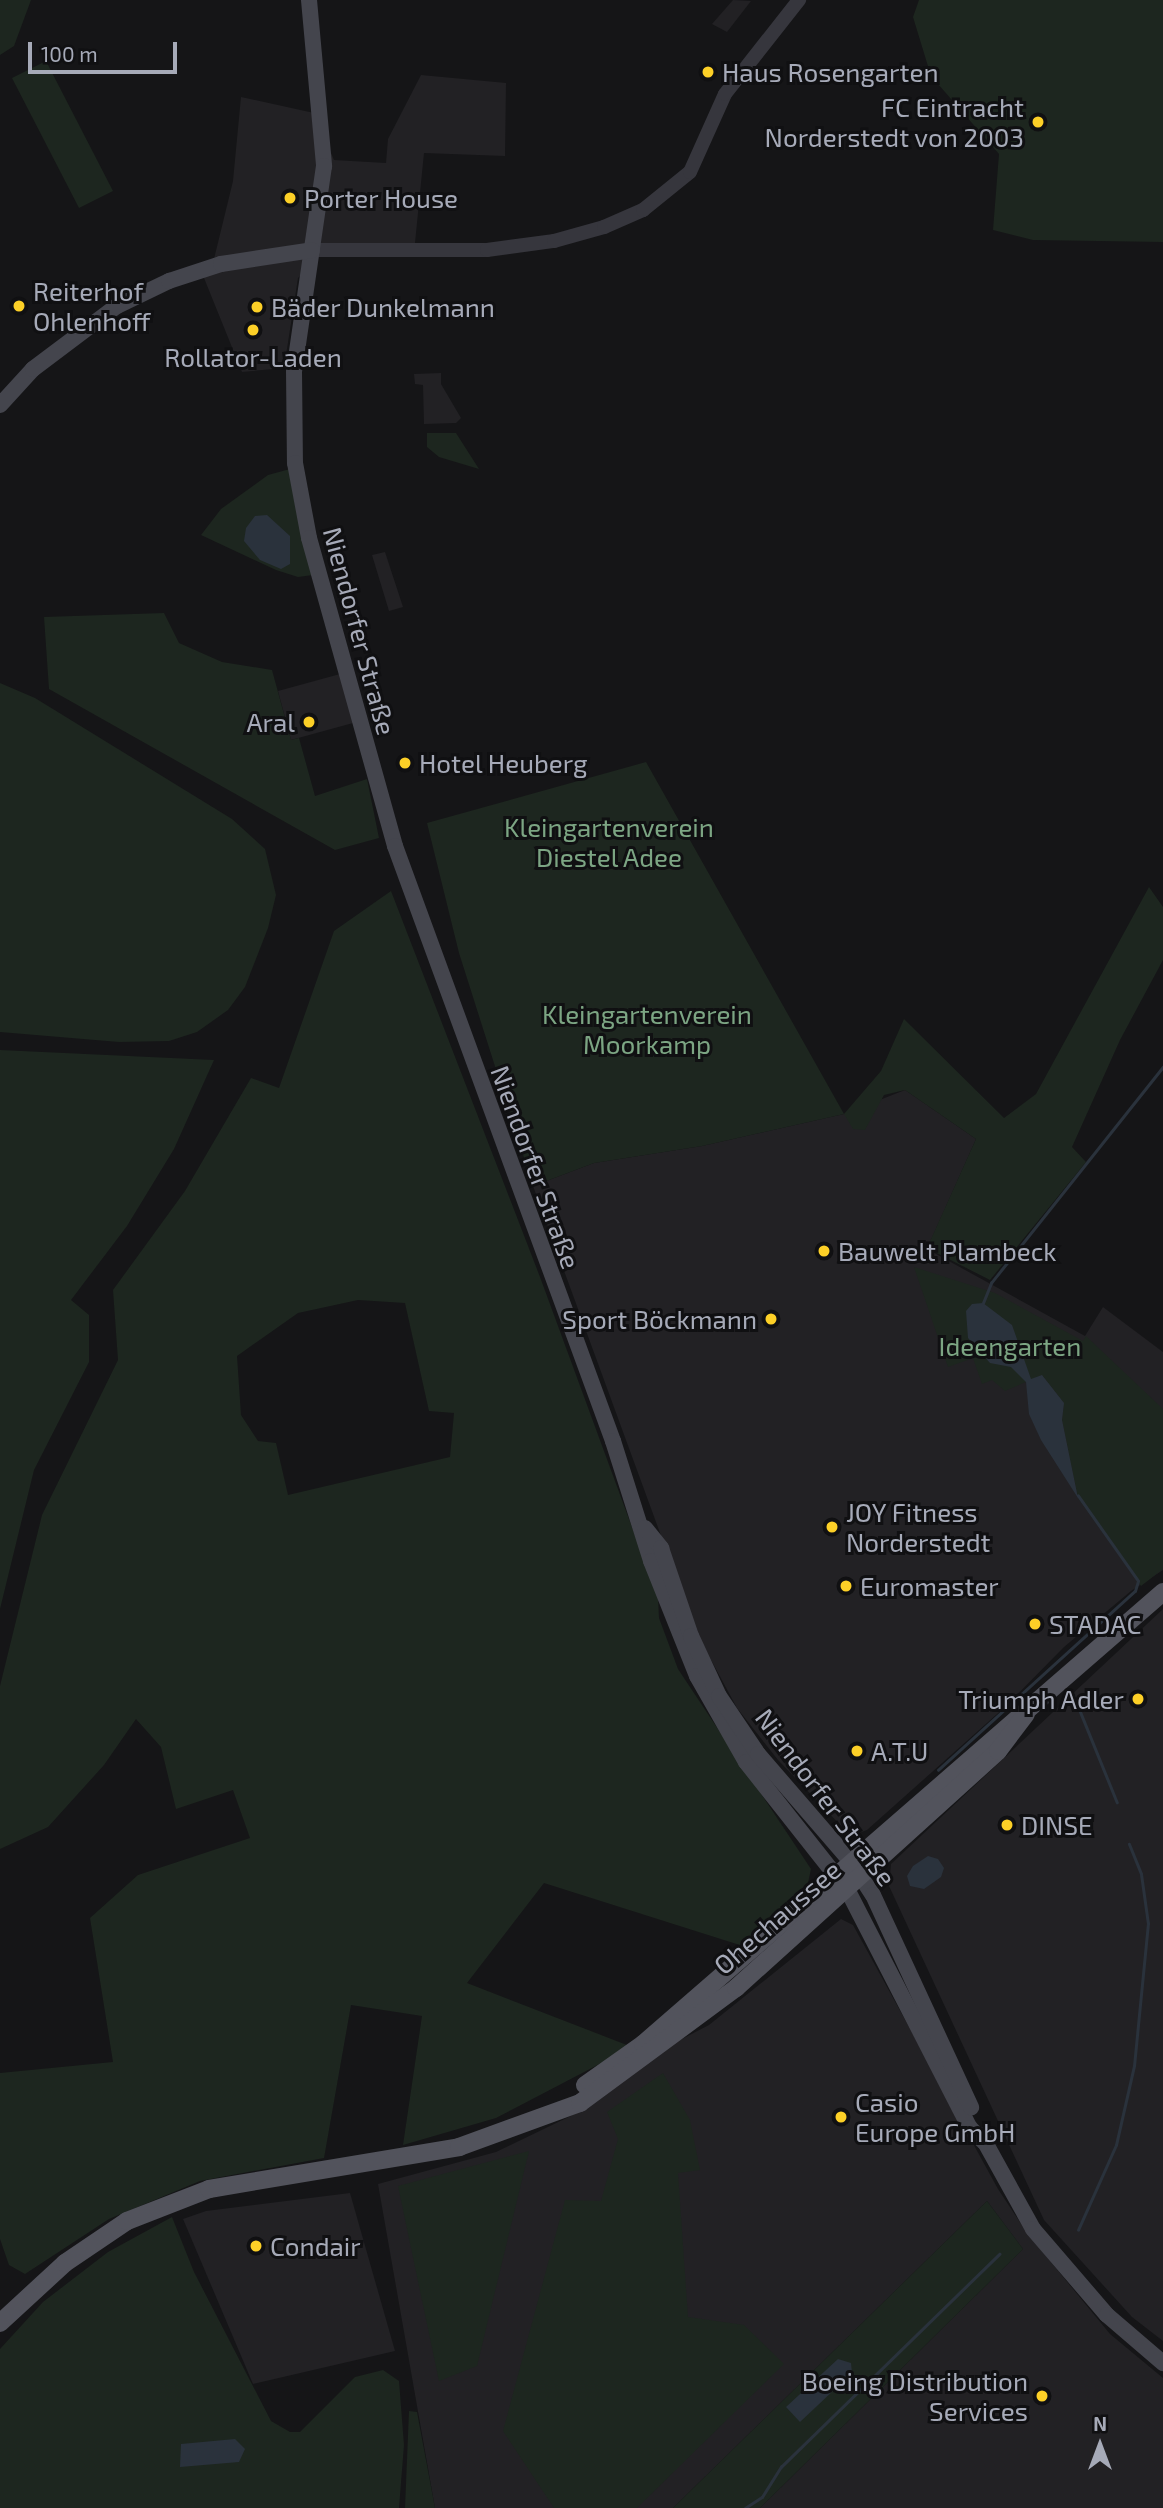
<!DOCTYPE html>
<meta charset="utf-8">
<style>
body{margin:0}
#map{position:relative;width:1163px;height:2508px;overflow:hidden;background:#151517;font-family:"Exo 2",sans-serif}
div>[style]{position:absolute}
.built>*{inset:0;background:#222124}
.green>*{inset:0;background:#1d261f}
.water>*{inset:0;background:#2a323c}
.stream>*{height:2.5px;margin:-1.25px;padding:0 1.25px;transform-origin:1.25px;border-radius:1.25px;background:#2a323c}
.tertiary>*{height:14px;margin:-7px;padding:0 7px;transform-origin:7px;border-radius:7px;background:#36363d}
.secondary>*{height:16px;margin:-8px;padding:0 8px;transform-origin:8px;border-radius:8px;background:#44454d}
.primary>*{height:18px;margin:-9px;padding:0 9px;transform-origin:9px;border-radius:9px;background:#52535c}
.dots>*{width:19px;height:19px;translate:-50% -50%;box-sizing:border-box;border:4px solid #101012;border-radius:50%}
span{translate:-50% -50%;white-space:nowrap;text-align:center;line-height:1.15;-webkit-text-stroke:6px #101012;paint-order:stroke}
.poi-label{font-size:26px;color:#a6aab8}
.left{translate:0 -50%;text-align:left}
.right{translate:-100% -50%;text-align:right}
.street-label{font-size:26px;color:#a6aab8}
.park-label{font-size:26px;color:#7ca583}
.north{position:absolute;left:1065px;top:2410px;width:70px;height:70px;-webkit-text-stroke:5px #101012;paint-order:stroke;rotate:0deg;font-size:19px;font-weight:700;line-height:28px;text-align:center;color:#a6aab8}
.north::after{content:'';display:block;margin:auto;width:24px;height:32px;background:#a6aab8;clip-path:polygon(50% 0,100% 100%,50% 72%,0 100%)}
.scale{position:absolute;left:28px;top:42px;width:149px;height:32px;box-sizing:border-box;border:4px solid #a6aab8;border-top:0;padding-left:9px;font-size:21px;line-height:24px;white-space:nowrap;color:#a6aab8;-webkit-text-stroke:5px #101012;paint-order:stroke}
</style>
<div id="map">
<div class="built">
<i style="clip-path:polygon(733px 0,751px 1px,727px 32px,712px 24px)"></i>
<i style="clip-path:polygon(421px 75px,506px 83px,505px 156px,424px 153px,414px 253px,324px 251px,298px 278px,284px 368px,242px 372px,204px 278px,214px 259px,233px 181px,241px 97px,314px 113px,334px 160px,386px 163px,388px 139px)"></i>
<i style="clip-path:polygon(441px 373px,441px 384px,461px 418px,456px 423px,424px 424px,423px 385px,415px 384px,414px 374px)"></i>
<i style="clip-path:polygon(385px 552px,403px 607px,389px 611px,372px 555px)"></i>
<i style="clip-path:polygon(340px 674px,353px 723px,291px 740px,278px 691px)"></i>
<i style="clip-path:polygon(905px 1090px,976px 1139px,927px 1249px,1085px 1336px,1103px 1307px,1163px 1352px,1163px 1570px,1131px 1591px,1064px 1647px,1006px 1706px,867px 1830px,856px 1834px,846px 1831px,778px 1760px,737px 1708px,697px 1634px,533px 1186px,594px 1163px,702px 1146px,844px 1114px)"></i>
<i style="clip-path:polygon(1163px 1609px,1163px 2341px,1132px 2317px,1044px 2220px,889px 1886px,891px 1864px)"></i>
<i style="clip-path:polygon(841px 1919px,853px 1925px,998px 2189px,1027px 2233px,1110px 2334px,1163px 2378px,1163px 2508px,760px 2508px,1023px 2249px,987px 2201px,673px 2508px,435px 2508px,378px 2184px,496px 2152px,579px 2112px,678px 2041px,709px 2025px)"></i>
<i style="clip-path:polygon(350px 2193px,395px 2351px,253px 2384px,183px 2219px,206px 2211px)"></i>
</div>
<div class="green">
<i style="clip-path:polygon(0 0,31px 0,14px 46px,0 55px)"></i>
<i style="clip-path:polygon(919px 0,1163px 0,1163px 242px,1033px 240px,993px 230px,999px 154px,931px 76px,913px 17px)"></i>
<i style="clip-path:polygon(46px 61px,113px 191px,79px 208px,12px 78px)"></i>
<i style="clip-path:polygon(427px 433px,456px 433px,479px 469px,439px 457px,427px 447px)"></i>
<i style="clip-path:polygon(290px 469px,313px 575px,298px 577px,276px 570px,201px 535px,221px 509px,268px 475px)"></i>
<i style="clip-path:polygon(164px 613px,179px 643px,222px 662px,272px 670px,291px 740px,299px 738px,315px 796px,367px 779px,379px 838px,335px 850px,49px 689px,44px 617px)"></i>
<i style="clip-path:polygon(0 683px,35px 698px,232px 819px,265px 849px,276px 895px,268px 928px,245px 987px,228px 1010px,197px 1032px,169px 1041px,119px 1042px,0 1032px)"></i>
<i style="clip-path:polygon(646px 762px,844px 1114px,881px 1071px,904px 1019px,1004px 1118px,1036px 1094px,1149px 887px,1163px 907px,1163px 960px,1120px 1040px,1072px 1147px,1086px 1162px,990px 1280px,927px 1248px,976px 1139px,905px 1090px,884px 1095px,865px 1130px,853px 1129px,844px 1114px,702px 1146px,594px 1163px,533px 1186px,459px 953px,427px 823px)"></i>
<i style="clip-path:polygon(evenodd,391px 891px,540px 1277px,658px 1598px,659px 1618px,678px 1669px,811px 1869px,808px 1883px,746px 1947px,544px 1883px,467px 1983px,632px 2047px,496px 2118px,403px 2145px,422px 2016px,351px 2005px,324px 2158px,200px 2181px,109px 2219px,25px 2274px,9px 2265px,0 2239px,0 2073px,113px 2062px,90px 1918px,138px 1875px,250px 1838px,233px 1790px,176px 1809px,161px 1747px,136px 1719px,104px 1765px,48px 1827px,0 1849px,0 1686px,42px 1515px,118px 1360px,113px 1290px,185px 1191px,251px 1078px,279px 1088px,334px 931px,391px 891px,358px 1300px,405px 1303px,429px 1411px,454px 1413px,450px 1457px,288px 1495px,276px 1443px,258px 1441px,241px 1415px,237px 1356px,298px 1313px,358px 1300px)"></i>
<i style="clip-path:polygon(0 1050px,214px 1060px,174px 1149px,127px 1226px,71px 1300px,89px 1315px,89px 1362px,34px 1470px,0 1609px)"></i>
<i style="clip-path:polygon(914px 1267px,995px 1293px,1083px 1341px,1086px 1336px,1163px 1409px,1163px 1569px,1141px 1586px,1078px 1498px,1062px 1420px,1064px 1403px,1042px 1375px,1005px 1391px,992px 1380px,982px 1384px,973px 1358px,948px 1367px)"></i>
<i style="clip-path:polygon(663px 2073px,690px 2120px,700px 2170px,678px 2173px,688px 2317px,744px 2325px,784px 2364px,637px 2508px,554px 2508px,503px 2431px,565px 2200px,601px 2201px,618px 2139px,607px 2112px)"></i>
<i style="clip-path:polygon(529px 2151px,477px 2366px,439px 2381px,398px 2186px)"></i>
<i style="clip-path:polygon(987px 2201px,1023px 2249px,760px 2508px,673px 2508px)"></i>
<i style="clip-path:polygon(172px 2217px,194px 2272px,271px 2421px,290px 2432px,300px 2432px,355px 2377px,383px 2370px,399px 2381px,404px 2445px,399px 2508px,0 2508px,0 2349px,43px 2302px,108px 2252px)"></i>
<i style="clip-path:polygon(409px 2411px,417px 2412px,435px 2508px,405px 2508px)"></i>
</div>
<div class="water">
<i style="clip-path:polygon(267px 515px,290px 536px,290px 564px,281px 569px,260px 560px,244px 541px,246px 528px,255px 516px)"></i>
<i style="clip-path:polygon(983px 1303px,1012px 1325px,1031px 1379px,1042px 1375px,1064px 1403px,1062px 1420px,1078px 1498px,1041px 1440px,1029px 1414px,1026px 1382px,1011px 1367px,990px 1363px,968px 1338px,966px 1311px,972px 1304px)"></i>
<i style="clip-path:polygon(928px 1856px,938px 1859px,944px 1868px,941px 1877px,924px 1889px,910px 1886px,907px 1876px,913px 1866px)"></i>
<i style="clip-path:polygon(838px 2359px,851px 2363px,852px 2373px,800px 2422px,786px 2407px)"></i>
<i style="clip-path:polygon(235px 2439px,245px 2449px,239px 2462px,180px 2467px,181px 2444px)"></i>
</div>
<div class="stream">
<i style="left:983px;top:1303px;width:22px;rotate:-68deg"></i>
<i style="left:991px;top:1283px;width:276px;rotate:-51.5deg"></i>
<i style="left:1072px;top:1691px;width:120px;rotate:67.9deg"></i>
<i style="left:938px;top:1770px;width:266px;rotate:-42.3deg"></i>
<i style="left:1135px;top:1591px;width:10px;rotate:-73deg"></i>
<i style="left:1138px;top:1581px;width:104px;rotate:-125.2deg"></i>
<i style="left:1078px;top:2230px;width:93px;rotate:-65.9deg"></i>
<i style="left:1116px;top:2145px;width:81px;rotate:-77.2deg"></i>
<i style="left:1134px;top:2066px;width:143px;rotate:-84.4deg"></i>
<i style="left:1148px;top:1924px;width:50px;rotate:-98deg"></i>
<i style="left:1141px;top:1874px;width:32px;rotate:-112deg"></i>
<i style="left:745px;top:2508px;width:20px;rotate:-33deg"></i>
<i style="left:762px;top:2497px;width:36px;rotate:-58deg"></i>
<i style="left:781px;top:2467px;width:305px;rotate:-44.3deg"></i>
</div>
<div class="tertiary">
<i style="left:312px;top:250px;width:175px"></i>
<i style="left:487px;top:250px;width:68px;rotate:-7.7deg"></i>
<i style="left:554px;top:241px;width:52px;rotate:-15.6deg"></i>
<i style="left:604px;top:227px;width:43px;rotate:-23.6deg"></i>
<i style="left:643px;top:210px;width:60px;rotate:-39deg"></i>
<i style="left:690px;top:172px;width:85px;rotate:-65.8deg"></i>
<i style="left:725px;top:94px;width:120px;rotate:-51.8deg"></i>
</div>
<div class="secondary">
<i style="left:309px;top:0;width:167px;rotate:84.8deg"></i>
<i style="left:324px;top:166px;width:207px;rotate:98.3deg"></i>
<i style="left:294px;top:371px;width:92px;rotate:89.4deg"></i>
<i style="left:295px;top:463px;width:76px;rotate:79.4deg"></i>
<i style="left:309px;top:538px;width:320px;rotate:74.4deg"></i>
<i style="left:395px;top:846px;width:634px;rotate:69.88deg"></i>
<i style="left:613px;top:1441px;width:126px;rotate:72.4deg"></i>
<i style="left:651px;top:1561px;width:124px;rotate:68.2deg"></i>
<i style="left:697px;top:1676px;width:99px;rotate:60.3deg"></i>
<i style="left:746px;top:1762px;width:164px;rotate:51.7deg"></i>
<i style="left:848px;top:1891px;width:267px;rotate:62.8deg"></i>
<i style="left:970px;top:2128px;width:20px;rotate:45deg"></i>
<i style="left:0;top:405px;width:49px;rotate:-47.5deg"></i>
<i style="left:33px;top:369px;width:105px;rotate:-36.9deg"></i>
<i style="left:117px;top:306px;width:58px;rotate:-25.7deg"></i>
<i style="left:169px;top:281px;width:55px;rotate:-18.1deg"></i>
<i style="left:221px;top:264px;width:92px;rotate:-8.7deg"></i>
<i style="left:645px;top:1528px;width:26px;rotate:51deg"></i>
<i style="left:661px;top:1548px;width:93px;rotate:71.2deg"></i>
<i style="left:691px;top:1636px;width:66px;rotate:65deg"></i>
<i style="left:719px;top:1696px;width:70px;rotate:56.1deg"></i>
<i style="left:758px;top:1754px;width:144px;rotate:49.2deg"></i>
<i style="left:852px;top:1863px;width:38px;rotate:57deg"></i>
<i style="left:873px;top:1895px;width:234px;rotate:65.2deg"></i>
<i style="left:981px;top:2135px;width:107px;rotate:61deg"></i>
<i style="left:1033px;top:2229px;width:113px;rotate:49.3deg"></i>
<i style="left:1107px;top:2315px;width:74px;rotate:40.6deg"></i>
</div>
<div class="primary">
<i style="left:585px;top:2085px;width:71px;rotate:-35.3deg"></i>
<i style="left:643px;top:2044px;width:689px;rotate:-41deg"></i>
<i style="left:0;top:2323px;width:88px;rotate:-42.7deg"></i>
<i style="left:65px;top:2263px;width:75px;rotate:-34.1deg"></i>
<i style="left:127px;top:2221px;width:88px;rotate:-21.3deg"></i>
<i style="left:209px;top:2189px;width:254px;rotate:-9.5deg"></i>
<i style="left:459px;top:2147px;width:129px;rotate:-20deg"></i>
<i style="left:580px;top:2103px;width:194px;rotate:-36.4deg"></i>
<i style="left:736px;top:1988px;width:353px;rotate:-42.1deg"></i>
<i style="left:998px;top:1751px;width:46px;rotate:-52.9deg"></i>
</div>
<div class="dots">
<i style="left:708px;top:72px;background:#fdd027"></i>
<i style="left:1038px;top:122px;background:#fdd027"></i>
<i style="left:290px;top:198px;background:#fdd027"></i>
<i style="left:19px;top:306px;background:#fdd027"></i>
<i style="left:257px;top:307px;background:#fdd027"></i>
<i style="left:253px;top:330px;background:#fdd027"></i>
<i style="left:309px;top:722px;background:#fdd027"></i>
<i style="left:405px;top:763px;background:#fdd027"></i>
<i style="left:824px;top:1251px;background:#fdd027"></i>
<i style="left:771px;top:1319px;background:#fdd027"></i>
<i style="left:832px;top:1527px;background:#fdd027"></i>
<i style="left:846px;top:1586px;background:#fdd027"></i>
<i style="left:1035px;top:1624px;background:#fdd027"></i>
<i style="left:1138px;top:1699px;background:#fdd027"></i>
<i style="left:857px;top:1751px;background:#fdd027"></i>
<i style="left:1007px;top:1825px;background:#fdd027"></i>
<i style="left:841px;top:2117px;background:#fdd027"></i>
<i style="left:256px;top:2246px;background:#fdd027"></i>
<i style="left:1042px;top:2396px;background:#fdd027"></i>
</div>
<div class="poi-label">
<span class="left" style="left:722px;top:72px">Haus Rosengarten</span>
<span class="right" style="left:1024px;top:122px">FC Eintracht<br>Norderstedt von 2003</span>
<span class="left" style="left:304px;top:198px">Porter House</span>
<span class="left" style="left:33px;top:306px">Reiterhof<br>Ohlenhoff</span>
<span class="left" style="left:271px;top:307px">Bäder Dunkelmann</span>
<span style="left:253px;top:357px">Rollator-Laden</span>
<span class="right" style="left:295px;top:722px">Aral</span>
<span class="left" style="left:419px;top:763px">Hotel Heuberg</span>
<span class="left" style="left:838px;top:1251px">Bauwelt Plambeck</span>
<span class="right" style="left:757px;top:1319px">Sport Böckmann</span>
<span class="left" style="left:846px;top:1527px">JOY Fitness<br>Norderstedt</span>
<span class="left" style="left:860px;top:1586px">Euromaster</span>
<span class="left" style="left:1049px;top:1624px">STADAC</span>
<span class="right" style="left:1124px;top:1699px">Triumph Adler</span>
<span class="left" style="left:871px;top:1751px">A.T.U</span>
<span class="left" style="left:1021px;top:1825px">DINSE</span>
<span class="left" style="left:855px;top:2117px">Casio<br>Europe GmbH</span>
<span class="left" style="left:270px;top:2246px">Condair</span>
<span class="right" style="left:1028px;top:2396px">Boeing Distribution<br>Services</span>
</div>
<div class="street-label">
<span style="left:360px;top:631px;rotate:75deg">Niendorfer Straße</span>
<span style="left:536px;top:1167px;rotate:70deg">Niendorfer Straße</span>
<span style="left:826px;top:1797px;rotate:53deg">Niendorfer Straße</span>
<span style="left:777px;top:1917px;rotate:-41deg">Ohechaussee</span>
</div>
<div class="park-label">
<span style="left:609px;top:842px">Kleingartenverein<br>Diestel Adee</span>
<span style="left:647px;top:1029px">Kleingartenverein<br>Moorkamp</span>
<span style="left:1010px;top:1346px">Ideengarten</span>
</div>
<div class="north">N</div>
<div class="scale">100 m</div>
</div>
